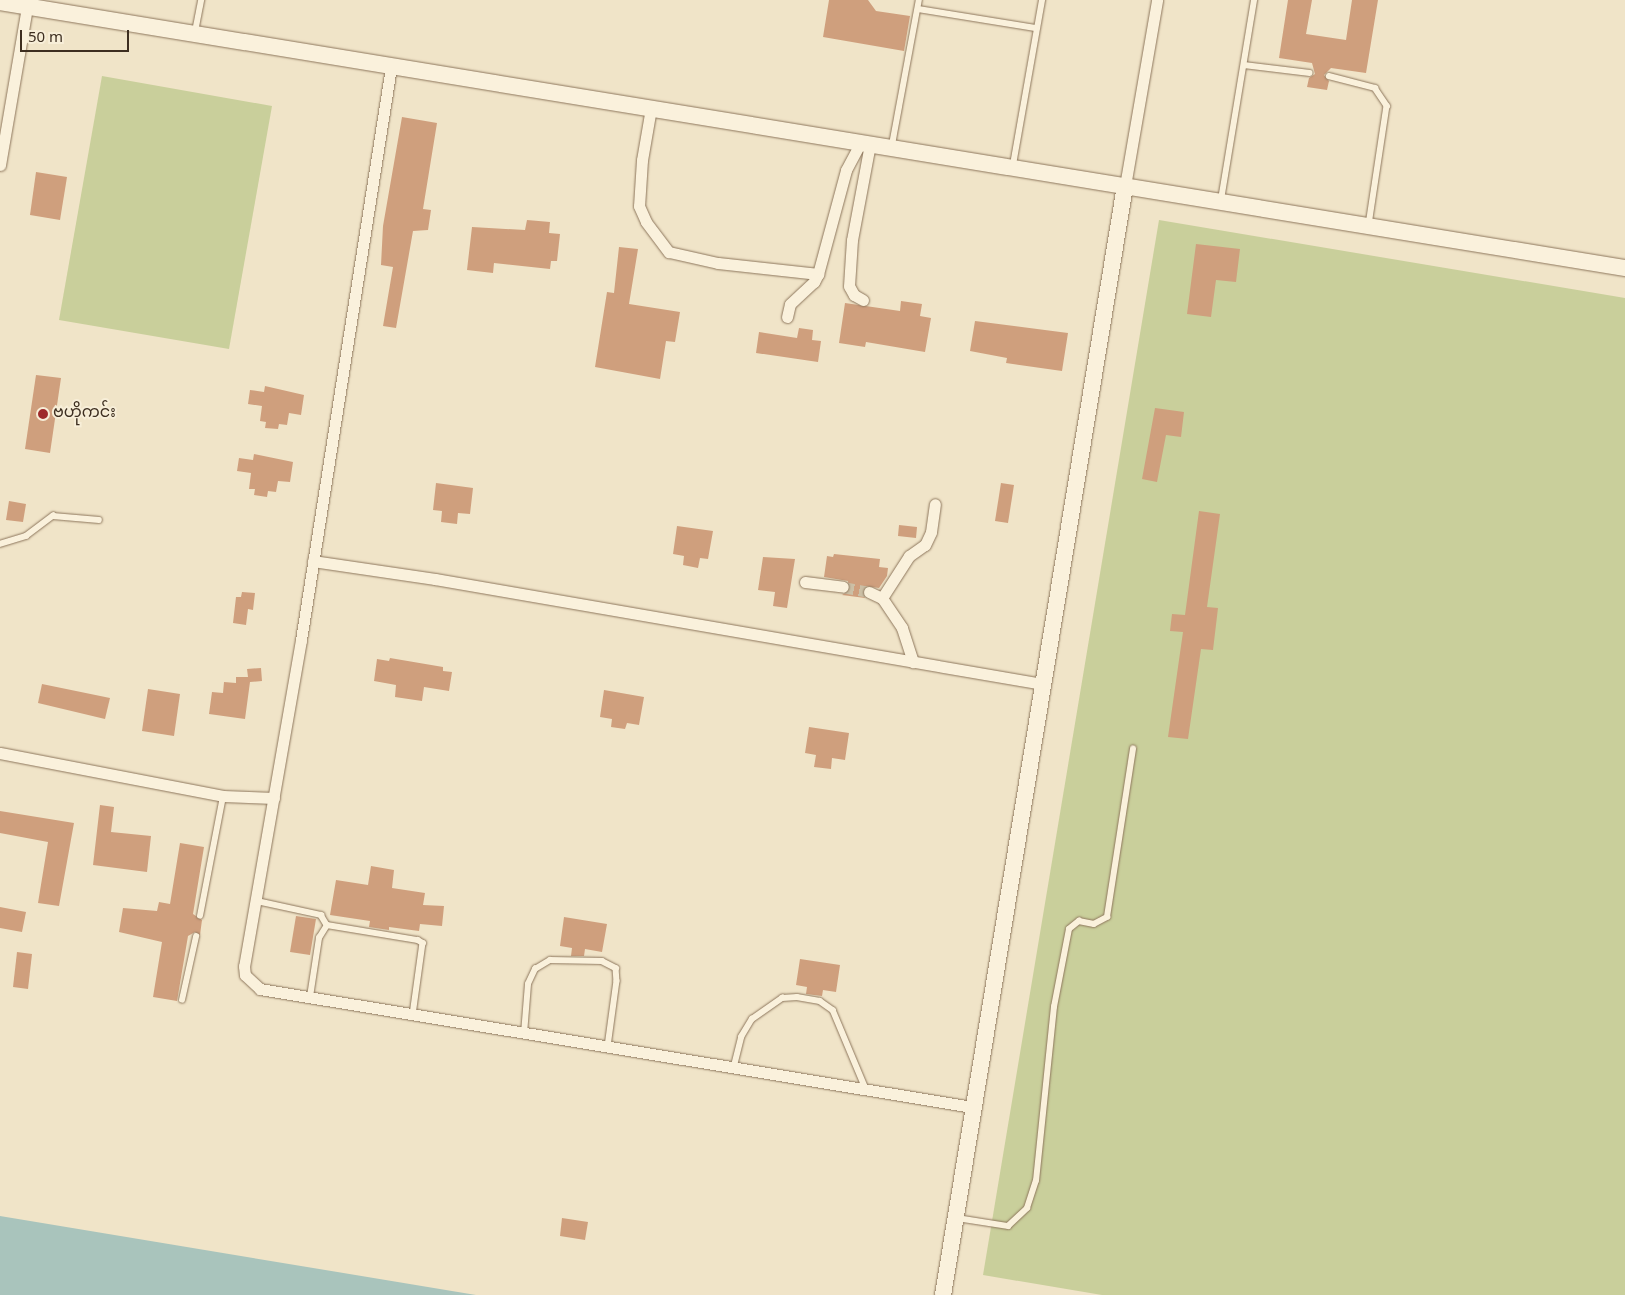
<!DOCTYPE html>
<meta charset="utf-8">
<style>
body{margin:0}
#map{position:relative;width:1625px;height:1295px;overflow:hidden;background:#f0e4c8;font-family:Georgia,"Noto Sans Myanmar",serif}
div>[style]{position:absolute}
.green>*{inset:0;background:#c9cf9b}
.water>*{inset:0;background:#a9c4bc}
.building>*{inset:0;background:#cf9f7d}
.street-tunnel>*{height:11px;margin-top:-5.5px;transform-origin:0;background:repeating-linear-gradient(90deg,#ccc0a6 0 11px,transparent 0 16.5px)}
.roads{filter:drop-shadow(0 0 1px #8d765c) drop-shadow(0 0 1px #8d765c)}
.lane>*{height:5.5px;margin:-2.75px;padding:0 2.75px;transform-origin:2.75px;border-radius:2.75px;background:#faf1dc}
.street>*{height:11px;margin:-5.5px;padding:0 5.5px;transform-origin:5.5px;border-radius:5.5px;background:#faf1dc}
.secondary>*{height:16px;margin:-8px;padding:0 8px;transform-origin:8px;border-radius:8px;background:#faf1dc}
.dots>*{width:14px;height:14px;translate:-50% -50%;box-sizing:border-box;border:2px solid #f7eed8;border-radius:50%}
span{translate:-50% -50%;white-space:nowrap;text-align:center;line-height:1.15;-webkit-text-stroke:4px #f7eed8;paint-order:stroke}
.poi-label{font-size:16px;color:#3d2e20}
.left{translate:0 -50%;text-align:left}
.scale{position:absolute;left:20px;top:30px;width:109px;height:22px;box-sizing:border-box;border:2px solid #3d2e20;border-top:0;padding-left:6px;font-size:15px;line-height:18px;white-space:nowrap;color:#3d2e20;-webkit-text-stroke:4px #f7eed8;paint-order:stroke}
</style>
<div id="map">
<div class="green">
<i style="clip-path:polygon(102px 76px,272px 106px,229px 349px,59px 320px)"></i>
<i style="clip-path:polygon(1159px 220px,1625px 298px,1625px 1295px,1102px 1295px,983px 1275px)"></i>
</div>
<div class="water">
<i style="clip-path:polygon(0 1216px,476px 1295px,0 1295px)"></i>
</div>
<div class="building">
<i style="clip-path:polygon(829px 0,868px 0,876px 11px,910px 16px,904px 51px,823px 37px)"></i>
<i style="clip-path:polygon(1288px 0,1312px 0,1306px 34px,1346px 40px,1352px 0,1378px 0,1366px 73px,1331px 68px,1324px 75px,1329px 81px,1327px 90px,1307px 87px,1309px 78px,1315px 74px,1312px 63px,1279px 58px)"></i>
<i style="clip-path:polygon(402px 117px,437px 123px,423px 209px,431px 210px,428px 230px,413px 231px,396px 328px,383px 326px,393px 267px,381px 265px,383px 226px)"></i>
<i style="clip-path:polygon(36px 172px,67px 177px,60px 220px,30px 215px)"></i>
<i style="clip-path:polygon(527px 220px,550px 222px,549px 233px,560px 234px,557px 261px,551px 261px,550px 269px,494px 263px,493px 273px,467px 270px,472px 227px,525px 230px)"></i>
<i style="clip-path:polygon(1196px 244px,1240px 249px,1236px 282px,1216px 280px,1211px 317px,1187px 314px)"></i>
<i style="clip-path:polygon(619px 247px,638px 249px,629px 304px,680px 312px,675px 342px,666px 341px,660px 379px,595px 367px,607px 292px,614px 293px)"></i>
<i style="clip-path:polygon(901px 301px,922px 304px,920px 316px,931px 318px,925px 352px,866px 342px,865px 347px,839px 343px,845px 303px,900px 311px)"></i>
<i style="clip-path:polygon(975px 321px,1068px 333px,1062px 371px,1006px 363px,1007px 358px,970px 351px)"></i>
<i style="clip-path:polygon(799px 328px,813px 330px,812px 340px,821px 341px,818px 362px,756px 353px,759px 332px,797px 338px)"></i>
<i style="clip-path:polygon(36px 375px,61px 378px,50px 453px,25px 449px)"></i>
<i style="clip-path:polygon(265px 386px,304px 395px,301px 415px,289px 413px,287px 425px,279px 424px,278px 429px,265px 428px,266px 422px,260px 421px,262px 406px,248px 404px,250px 390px,264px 392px)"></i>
<i style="clip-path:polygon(1155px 408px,1184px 412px,1181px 437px,1166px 435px,1157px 482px,1142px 479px)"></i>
<i style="clip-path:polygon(254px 454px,293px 462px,290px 482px,278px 481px,276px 492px,268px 491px,267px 497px,254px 495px,255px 489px,249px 489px,251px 473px,237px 471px,239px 458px,253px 460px)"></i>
<i style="clip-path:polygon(436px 483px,473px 488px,470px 514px,458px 513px,457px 524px,441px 522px,442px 511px,433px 510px)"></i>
<i style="clip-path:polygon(1001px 483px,1014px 485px,1008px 523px,995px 521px)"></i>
<i style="clip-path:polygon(9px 501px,26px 504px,23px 522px,6px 520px)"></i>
<i style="clip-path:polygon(1199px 511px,1220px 514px,1207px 607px,1218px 608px,1213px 650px,1201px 649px,1188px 739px,1168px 737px,1183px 632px,1170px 631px,1172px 614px,1185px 615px)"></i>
<i style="clip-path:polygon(899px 525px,917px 527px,916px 538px,898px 536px)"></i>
<i style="clip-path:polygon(677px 526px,713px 531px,708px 559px,700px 558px,698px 568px,683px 565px,684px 556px,673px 554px)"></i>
<i style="clip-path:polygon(834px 554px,880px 559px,879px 567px,888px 568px,887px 576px,879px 588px,864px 586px,862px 592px,865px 598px,842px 595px,849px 591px,848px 581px,824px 577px,827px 556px,833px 557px)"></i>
<i style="clip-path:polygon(763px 557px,795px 559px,787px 608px,773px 606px,775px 592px,758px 590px)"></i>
<i style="clip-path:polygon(242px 592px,255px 593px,253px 610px,248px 609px,246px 625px,233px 623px,236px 597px,241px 597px)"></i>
<i style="clip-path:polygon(390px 658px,443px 667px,443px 671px,452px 672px,449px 691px,424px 687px,422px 701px,395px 697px,396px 685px,374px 681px,377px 659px,389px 661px)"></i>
<i style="clip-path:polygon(261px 668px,262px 681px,250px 682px,245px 719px,209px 714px,212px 692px,223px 693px,224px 682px,236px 683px,236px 677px,248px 677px,247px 669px)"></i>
<i style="clip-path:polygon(42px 684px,110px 698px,105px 719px,38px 703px)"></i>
<i style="clip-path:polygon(148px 689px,180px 694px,174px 736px,142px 731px)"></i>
<i style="clip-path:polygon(604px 690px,644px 697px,639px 725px,627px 723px,625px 729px,611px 727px,612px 719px,600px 717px)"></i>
<i style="clip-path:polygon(809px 727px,849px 733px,845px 760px,832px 758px,831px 769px,814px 767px,816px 755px,805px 753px)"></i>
<i style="clip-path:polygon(100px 805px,114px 807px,111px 832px,151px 836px,147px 872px,93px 865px)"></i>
<i style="clip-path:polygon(0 811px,74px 823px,59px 906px,38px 903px,48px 842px,0 833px)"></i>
<i style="clip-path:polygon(180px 843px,204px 847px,193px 914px,202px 920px,200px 935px,195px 932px,188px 936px,177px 1001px,153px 997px,162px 942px,119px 932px,123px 908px,157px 911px,159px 902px,170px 904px)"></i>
<i style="clip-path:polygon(371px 866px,394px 870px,392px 888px,425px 893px,423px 905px,444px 906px,442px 926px,420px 924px,419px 931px,389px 927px,389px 930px,369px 927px,370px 921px,330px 915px,336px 880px,368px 885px)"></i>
<i style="clip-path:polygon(0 907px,26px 912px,22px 932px,0 928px)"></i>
<i style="clip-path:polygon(296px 916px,316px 919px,310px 955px,290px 952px)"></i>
<i style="clip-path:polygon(564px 917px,607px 924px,602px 952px,585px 949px,584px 956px,571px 956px,572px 948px,560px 946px)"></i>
<i style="clip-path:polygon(17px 952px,32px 954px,28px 989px,13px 987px)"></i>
<i style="clip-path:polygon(800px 959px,840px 965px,836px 992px,823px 990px,822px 996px,806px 994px,807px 987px,796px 985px)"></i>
<i style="clip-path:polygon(562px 1218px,588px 1222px,585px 1240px,560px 1236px)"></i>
</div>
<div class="street-tunnel">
<i style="left:843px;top:587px;width:26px;rotate:11deg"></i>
</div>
<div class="roads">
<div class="lane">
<i style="left:918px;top:9px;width:119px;rotate:9.2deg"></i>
<i style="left:195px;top:32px;width:33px;rotate:-79deg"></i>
<i style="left:1244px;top:65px;width:66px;rotate:6.9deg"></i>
<i style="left:1329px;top:76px;width:48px;rotate:14.6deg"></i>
<i style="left:1375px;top:88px;width:22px;rotate:56deg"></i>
<i style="left:1387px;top:106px;width:120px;rotate:98.6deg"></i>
<i style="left:892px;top:145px;width:147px;rotate:-79.5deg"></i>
<i style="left:1013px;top:165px;width:168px;rotate:-80deg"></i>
<i style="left:1221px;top:200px;width:203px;rotate:-80.6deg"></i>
<i style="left:0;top:544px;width:27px;rotate:-17deg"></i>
<i style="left:26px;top:536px;width:34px;rotate:-37deg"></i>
<i style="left:53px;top:516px;width:46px;rotate:5deg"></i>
<i style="left:257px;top:901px;width:66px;rotate:12.3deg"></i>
<i style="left:321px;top:915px;width:12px;rotate:59deg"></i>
<i style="left:327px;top:925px;width:92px;rotate:9.4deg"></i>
<i style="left:418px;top:940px;width:6px;rotate:31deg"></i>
<i style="left:423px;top:943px;width:73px;rotate:97.9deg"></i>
<i style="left:200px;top:916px;width:122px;rotate:-79.1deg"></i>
<i style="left:310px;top:997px;width:60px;rotate:-81.3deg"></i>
<i style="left:319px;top:938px;width:15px;rotate:-58deg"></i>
<i style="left:182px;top:1000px;width:65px;rotate:-77.5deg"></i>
<i style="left:524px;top:1034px;width:50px;rotate:-85.4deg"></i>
<i style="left:528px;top:984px;width:17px;rotate:-65deg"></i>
<i style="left:535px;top:969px;width:17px;rotate:-31deg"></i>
<i style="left:550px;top:960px;width:52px;rotate:1.1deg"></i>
<i style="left:602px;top:961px;width:16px;rotate:27deg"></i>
<i style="left:616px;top:968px;width:13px;rotate:86deg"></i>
<i style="left:617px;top:981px;width:67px;rotate:97.8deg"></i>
<i style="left:734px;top:1066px;width:30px;rotate:-76deg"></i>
<i style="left:741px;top:1037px;width:21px;rotate:-59deg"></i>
<i style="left:752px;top:1019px;width:37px;rotate:-35deg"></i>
<i style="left:782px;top:998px;width:15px;rotate:-4deg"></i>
<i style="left:797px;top:997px;width:23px;rotate:10deg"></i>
<i style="left:820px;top:1001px;width:16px;rotate:35deg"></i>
<i style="left:833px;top:1010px;width:86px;rotate:67.3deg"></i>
<i style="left:957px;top:1218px;width:52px;rotate:8.9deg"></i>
<i style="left:1008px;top:1226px;width:26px;rotate:-43deg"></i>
<i style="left:1027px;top:1208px;width:28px;rotate:-72deg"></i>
<i style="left:1036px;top:1181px;width:175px;rotate:-84.1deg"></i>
<i style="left:1054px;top:1007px;width:79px;rotate:-79.1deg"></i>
<i style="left:1069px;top:929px;width:13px;rotate:-39deg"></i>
<i style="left:1079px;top:921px;width:15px;rotate:11deg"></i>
<i style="left:1094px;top:924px;width:15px;rotate:-28deg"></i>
<i style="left:1107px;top:917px;width:170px;rotate:-81.2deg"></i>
</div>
<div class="street">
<i style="left:391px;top:67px;width:580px;rotate:98.93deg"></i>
<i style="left:301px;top:640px;width:331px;rotate:99.9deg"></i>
<i style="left:244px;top:966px;width:9px;rotate:84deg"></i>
<i style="left:245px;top:975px;width:21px;rotate:43deg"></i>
<i style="left:260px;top:989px;width:722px;rotate:9.41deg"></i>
<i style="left:651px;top:108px;width:53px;rotate:99.8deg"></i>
<i style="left:642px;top:160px;width:46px;rotate:93.7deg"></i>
<i style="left:639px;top:206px;width:17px;rotate:66deg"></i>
<i style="left:646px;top:222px;width:38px;rotate:53deg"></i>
<i style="left:669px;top:252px;width:50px;rotate:12.7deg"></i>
<i style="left:718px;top:263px;width:101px;rotate:6.3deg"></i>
<i style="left:818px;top:274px;width:108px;rotate:-74.9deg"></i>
<i style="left:846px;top:170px;width:32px;rotate:-62deg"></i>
<i style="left:0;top:165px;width:166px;rotate:-80.3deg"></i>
<i style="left:1125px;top:186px;width:189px;rotate:-80.2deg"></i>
<i style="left:863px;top:300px;width:10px;rotate:-151deg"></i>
<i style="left:854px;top:295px;width:10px;rotate:-119deg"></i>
<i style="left:849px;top:286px;width:46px;rotate:-86.3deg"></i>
<i style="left:852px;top:240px;width:98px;rotate:-79.4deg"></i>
<i style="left:787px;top:317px;width:13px;rotate:-77deg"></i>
<i style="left:790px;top:304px;width:33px;rotate:-43deg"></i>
<i style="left:814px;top:282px;width:9px;rotate:-63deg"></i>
<i style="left:313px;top:561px;width:123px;rotate:8.4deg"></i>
<i style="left:435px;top:579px;width:616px;rotate:9.81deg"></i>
<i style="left:805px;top:582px;width:38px;rotate:7deg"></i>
<i style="left:869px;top:592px;width:14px;rotate:25deg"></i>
<i style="left:882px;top:598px;width:36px;rotate:56deg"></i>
<i style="left:902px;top:628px;width:36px;rotate:72deg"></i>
<i style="left:882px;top:598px;width:50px;rotate:-57.3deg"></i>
<i style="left:909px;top:556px;width:19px;rotate:-35deg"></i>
<i style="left:925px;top:545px;width:14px;rotate:-65deg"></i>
<i style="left:931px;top:532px;width:28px;rotate:-82deg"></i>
<i style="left:0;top:753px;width:227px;rotate:10.9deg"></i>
<i style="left:223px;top:796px;width:51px;rotate:2.2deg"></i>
</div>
<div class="secondary">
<i style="left:0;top:2px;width:1647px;rotate:9.3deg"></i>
<i style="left:943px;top:1295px;width:1124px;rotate:-80.68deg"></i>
</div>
</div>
<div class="dots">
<i style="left:43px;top:414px;background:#9e2a2b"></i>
</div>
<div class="poi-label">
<span class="left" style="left:53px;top:414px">ဗဟိုကင်း</span>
</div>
<div class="scale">50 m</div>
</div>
